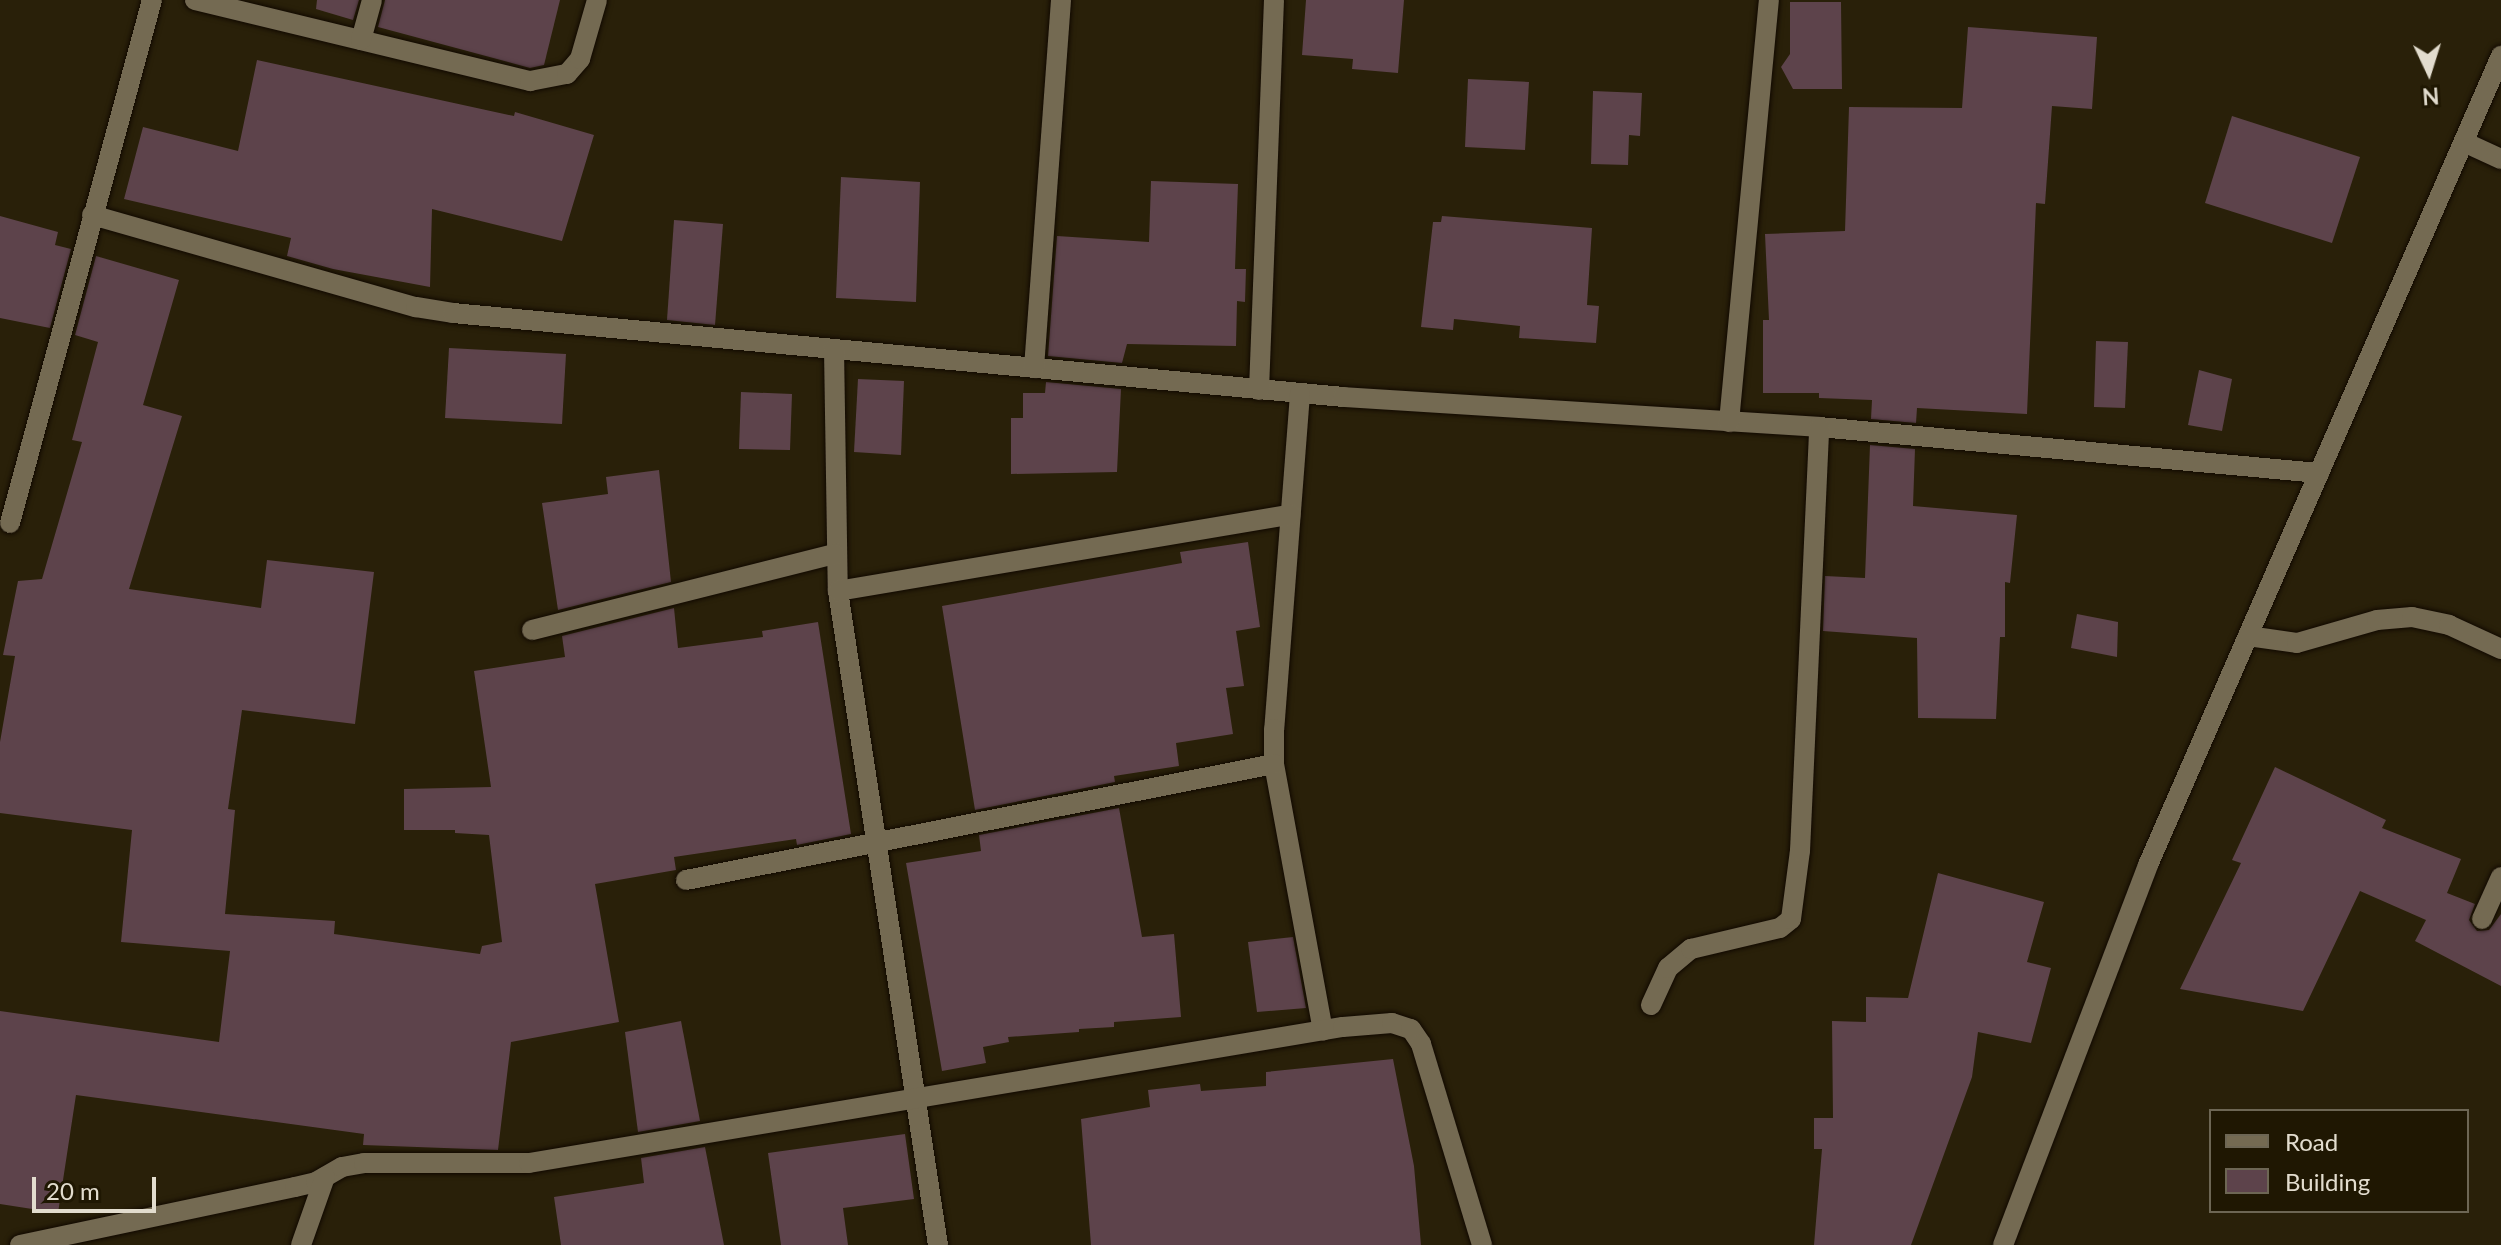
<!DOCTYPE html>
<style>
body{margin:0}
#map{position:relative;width:2501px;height:1245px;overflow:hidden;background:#292009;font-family:Lato,sans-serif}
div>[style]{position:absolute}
.building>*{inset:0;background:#5d434b}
.roads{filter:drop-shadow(0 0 2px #110900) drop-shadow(0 0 2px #110900)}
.minor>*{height:20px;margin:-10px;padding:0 10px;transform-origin:10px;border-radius:10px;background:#746a52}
.tertiary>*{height:20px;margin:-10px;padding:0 10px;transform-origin:10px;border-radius:10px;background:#746a52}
span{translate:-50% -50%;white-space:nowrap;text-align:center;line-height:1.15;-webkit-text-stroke:6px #1f1702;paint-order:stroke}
.legend{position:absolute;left:2209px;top:1109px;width:260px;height:104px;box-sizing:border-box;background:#1f1702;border:2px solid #6d6654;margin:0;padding:10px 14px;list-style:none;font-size:24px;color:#e2dcce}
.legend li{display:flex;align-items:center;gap:16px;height:40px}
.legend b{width:40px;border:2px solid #6d6654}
.north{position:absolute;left:2389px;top:32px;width:80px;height:80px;-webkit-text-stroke:6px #1f1702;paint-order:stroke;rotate:176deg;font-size:22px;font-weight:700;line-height:32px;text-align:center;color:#e2dcce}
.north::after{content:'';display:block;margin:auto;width:28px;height:36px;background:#e2dcce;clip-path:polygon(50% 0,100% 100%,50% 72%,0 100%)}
.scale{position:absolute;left:32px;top:1177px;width:124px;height:36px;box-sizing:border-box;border:4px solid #e2dcce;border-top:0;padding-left:10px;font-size:24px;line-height:28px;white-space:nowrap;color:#e2dcce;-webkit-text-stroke:6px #1f1702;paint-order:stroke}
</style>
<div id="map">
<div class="building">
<i style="clip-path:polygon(317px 0,359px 0,353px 20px,316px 9px)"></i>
<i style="clip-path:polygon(385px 0,560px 0,544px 65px,530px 68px,378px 27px)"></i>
<i style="clip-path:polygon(1306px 0,1404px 0,1398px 73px,1352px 69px,1353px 59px,1302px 55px)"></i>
<i style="clip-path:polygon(1790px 2px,1841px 2px,1842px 89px,1793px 89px,1781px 67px,1790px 54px)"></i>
<i style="clip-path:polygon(1968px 27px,2097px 37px,2092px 109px,2052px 106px,2045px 204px,2036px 203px,2027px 414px,1917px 408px,1916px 423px,1871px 419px,1872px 400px,1819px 398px,1819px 393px,1763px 393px,1763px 320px,1769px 320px,1765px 234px,1845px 231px,1849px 107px,1962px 108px)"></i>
<i style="clip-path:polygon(257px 60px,514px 116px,515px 112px,594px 135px,562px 241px,432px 209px,430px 287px,333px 269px,287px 256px,291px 238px,124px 199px,143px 127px,238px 151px)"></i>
<i style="clip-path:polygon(1468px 79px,1529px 82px,1525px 150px,1465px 147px)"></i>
<i style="clip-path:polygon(1593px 91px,1642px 93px,1640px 136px,1629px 135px,1628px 165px,1591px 164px)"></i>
<i style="clip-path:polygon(2232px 116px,2360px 157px,2332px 243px,2205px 203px)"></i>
<i style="clip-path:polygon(841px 177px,920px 182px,916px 302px,836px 298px)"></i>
<i style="clip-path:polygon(1151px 181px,1238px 184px,1235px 269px,1246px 269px,1245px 302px,1237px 301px,1236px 346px,1127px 344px,1122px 363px,1048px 356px,1057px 236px,1149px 242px)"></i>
<i style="clip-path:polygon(0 216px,58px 232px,55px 245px,71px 249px,50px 328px,0 318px)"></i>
<i style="clip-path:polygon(1442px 216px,1592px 228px,1587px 305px,1599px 306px,1596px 343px,1519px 338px,1520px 326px,1454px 319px,1453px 330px,1421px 327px,1433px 222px,1441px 222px)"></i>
<i style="clip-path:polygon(674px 220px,723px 224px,715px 325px,667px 320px)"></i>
<i style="clip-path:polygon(96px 256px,179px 280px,143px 405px,182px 416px,129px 589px,261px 608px,267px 560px,374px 572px,355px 724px,242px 710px,228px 809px,235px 810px,225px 914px,335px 921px,334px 934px,480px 954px,482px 946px,502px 942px,489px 835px,455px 833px,455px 830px,404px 830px,404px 789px,491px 787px,474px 671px,565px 657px,562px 636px,674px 608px,678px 648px,763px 637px,762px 631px,818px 622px,851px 834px,797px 845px,796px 839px,674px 857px,676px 870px,595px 884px,619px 1022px,511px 1042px,498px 1150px,363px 1145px,364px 1134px,76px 1095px,58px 1213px,0 1204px,0 1011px,219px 1042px,230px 951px,121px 942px,132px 830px,0 813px,0 742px,15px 656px,3px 655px,18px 581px,42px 579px,82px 442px,72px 440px,98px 342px,75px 335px)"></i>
<i style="clip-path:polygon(2096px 341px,2128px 342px,2125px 408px,2094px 407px)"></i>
<i style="clip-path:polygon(449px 348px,566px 354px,562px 424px,445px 418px)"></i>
<i style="clip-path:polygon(2199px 370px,2232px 379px,2222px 431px,2188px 425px)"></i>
<i style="clip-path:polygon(858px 379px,904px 381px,901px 455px,854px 452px)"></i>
<i style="clip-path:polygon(1046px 382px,1121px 389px,1117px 472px,1011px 474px,1011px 418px,1023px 418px,1023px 393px,1045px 393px)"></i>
<i style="clip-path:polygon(741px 392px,792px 394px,790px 450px,739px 449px)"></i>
<i style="clip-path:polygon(1870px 445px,1915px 449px,1913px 506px,2017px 515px,2010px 583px,2005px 582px,2005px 637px,2000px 637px,1996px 719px,1918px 718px,1917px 638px,1823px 631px,1825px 576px,1865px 578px)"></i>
<i style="clip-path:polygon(659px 470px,671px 582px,558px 610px,542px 503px,608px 494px,606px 477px)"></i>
<i style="clip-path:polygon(1248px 542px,1260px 627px,1236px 631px,1244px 686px,1226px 688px,1233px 734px,1176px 743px,1179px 766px,1114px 776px,1115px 782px,975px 810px,942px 606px,1182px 563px,1180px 552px)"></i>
<i style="clip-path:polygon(2077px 614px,2118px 622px,2117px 657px,2071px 648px)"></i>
<i style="clip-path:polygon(2275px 767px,2386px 820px,2382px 828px,2461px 859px,2447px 893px,2475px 904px,2469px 920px,2477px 931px,2489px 930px,2501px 914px,2501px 986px,2415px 941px,2426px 920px,2360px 891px,2303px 1011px,2180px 989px,2241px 863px,2232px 860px)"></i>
<i style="clip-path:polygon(1119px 808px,1142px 937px,1174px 934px,1181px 1017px,1114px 1022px,1114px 1027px,1079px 1029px,1079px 1032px,1008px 1037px,1009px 1042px,983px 1047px,986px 1063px,942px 1071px,906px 863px,981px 851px,979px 835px)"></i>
<i style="clip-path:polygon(1938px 873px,2044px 902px,2027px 962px,2051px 968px,2031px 1043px,1978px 1032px,1972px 1077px,1911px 1245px,1814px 1245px,1822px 1149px,1814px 1149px,1814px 1118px,1833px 1118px,1832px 1021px,1866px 1022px,1866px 997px,1908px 998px)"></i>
<i style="clip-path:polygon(1293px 937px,1306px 1008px,1257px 1012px,1248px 942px)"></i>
<i style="clip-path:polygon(681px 1021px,700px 1121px,638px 1132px,625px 1032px)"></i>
<i style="clip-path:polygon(1393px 1059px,1414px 1166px,1421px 1245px,1091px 1245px,1081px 1119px,1150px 1107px,1148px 1090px,1200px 1084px,1201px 1091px,1266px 1086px,1266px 1072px)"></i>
<i style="clip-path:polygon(905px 1134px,914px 1199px,843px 1208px,848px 1245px,781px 1245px,768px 1153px)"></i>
<i style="clip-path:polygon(705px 1147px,724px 1245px,561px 1245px,554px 1197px,644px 1183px,641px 1158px)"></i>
</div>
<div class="roads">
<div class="minor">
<i style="left:195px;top:0;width:345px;rotate:13.6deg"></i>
<i style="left:530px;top:81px;width:38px;rotate:-11deg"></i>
<i style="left:567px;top:74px;width:20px;rotate:-49deg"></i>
<i style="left:580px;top:59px;width:61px;rotate:-73.9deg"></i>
<i style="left:361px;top:40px;width:41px;rotate:-74.6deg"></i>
<i style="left:2464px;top:142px;width:41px;rotate:24.7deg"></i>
<i style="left:92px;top:215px;width:337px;rotate:15.9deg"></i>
<i style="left:416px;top:307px;width:37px;rotate:9deg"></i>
<i style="left:453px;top:313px;width:894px;rotate:5.39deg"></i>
<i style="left:1343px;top:397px;width:477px;rotate:3.6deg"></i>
<i style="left:1819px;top:427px;width:502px;rotate:5.26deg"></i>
<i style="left:834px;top:349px;width:242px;rotate:89.1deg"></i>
<i style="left:838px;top:591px;width:662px;rotate:81.31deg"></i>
<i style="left:1034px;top:368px;width:369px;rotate:-85.8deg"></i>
<i style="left:1259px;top:390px;width:390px;rotate:-87.8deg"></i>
<i style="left:1300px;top:394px;width:336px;rotate:94.4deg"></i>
<i style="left:1274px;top:729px;width:35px;rotate:90deg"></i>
<i style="left:1274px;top:764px;width:271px;rotate:79.6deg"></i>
<i style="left:1729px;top:422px;width:424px;rotate:-84.6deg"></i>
<i style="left:10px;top:523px;width:542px;rotate:-74.81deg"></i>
<i style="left:838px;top:591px;width:459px;rotate:-9.6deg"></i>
<i style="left:532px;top:630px;width:312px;rotate:-14.1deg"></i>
<i style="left:2248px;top:636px;width:49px;rotate:8.1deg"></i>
<i style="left:2297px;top:643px;width:83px;rotate:-16deg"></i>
<i style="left:2377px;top:620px;width:35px;rotate:-5deg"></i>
<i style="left:2412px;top:617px;width:38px;rotate:12deg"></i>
<i style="left:2449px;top:625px;width:57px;rotate:24.8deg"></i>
<i style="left:686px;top:880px;width:599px;rotate:-11.16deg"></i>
<i style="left:2482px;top:919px;width:46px;rotate:-65.7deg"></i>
<i style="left:1651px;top:1005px;width:41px;rotate:-65.3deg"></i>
<i style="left:1668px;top:968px;width:30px;rotate:-40deg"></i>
<i style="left:1691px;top:949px;width:91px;rotate:-13.3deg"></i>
<i style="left:1780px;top:928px;width:14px;rotate:-39deg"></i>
<i style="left:1791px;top:919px;width:69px;rotate:-82.5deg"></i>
<i style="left:1800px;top:851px;width:424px;rotate:-87.4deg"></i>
<i style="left:20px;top:1245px;width:281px;rotate:-11.9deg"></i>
<i style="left:295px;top:1187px;width:22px;rotate:-13deg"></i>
<i style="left:316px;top:1182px;width:30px;rotate:-30deg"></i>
<i style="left:342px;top:1167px;width:22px;rotate:-10deg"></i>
<i style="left:364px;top:1163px;width:165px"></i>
<i style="left:529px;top:1163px;width:825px;rotate:-9.49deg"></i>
<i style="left:1343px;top:1027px;width:49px;rotate:-4.7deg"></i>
<i style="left:1392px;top:1023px;width:20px;rotate:18deg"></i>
<i style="left:1411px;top:1029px;width:18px;rotate:56deg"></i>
<i style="left:1421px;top:1044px;width:210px;rotate:73.1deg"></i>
<i style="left:301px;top:1245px;width:72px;rotate:-70.6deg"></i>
</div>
<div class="tertiary">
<i style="left:2003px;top:1245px;width:407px;rotate:-69.1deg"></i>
<i style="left:2148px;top:865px;width:883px;rotate:-66.43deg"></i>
</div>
</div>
<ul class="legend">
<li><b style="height:10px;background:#746a52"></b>Road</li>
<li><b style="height:22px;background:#5d434b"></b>Building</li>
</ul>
<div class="north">N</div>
<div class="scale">20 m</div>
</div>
